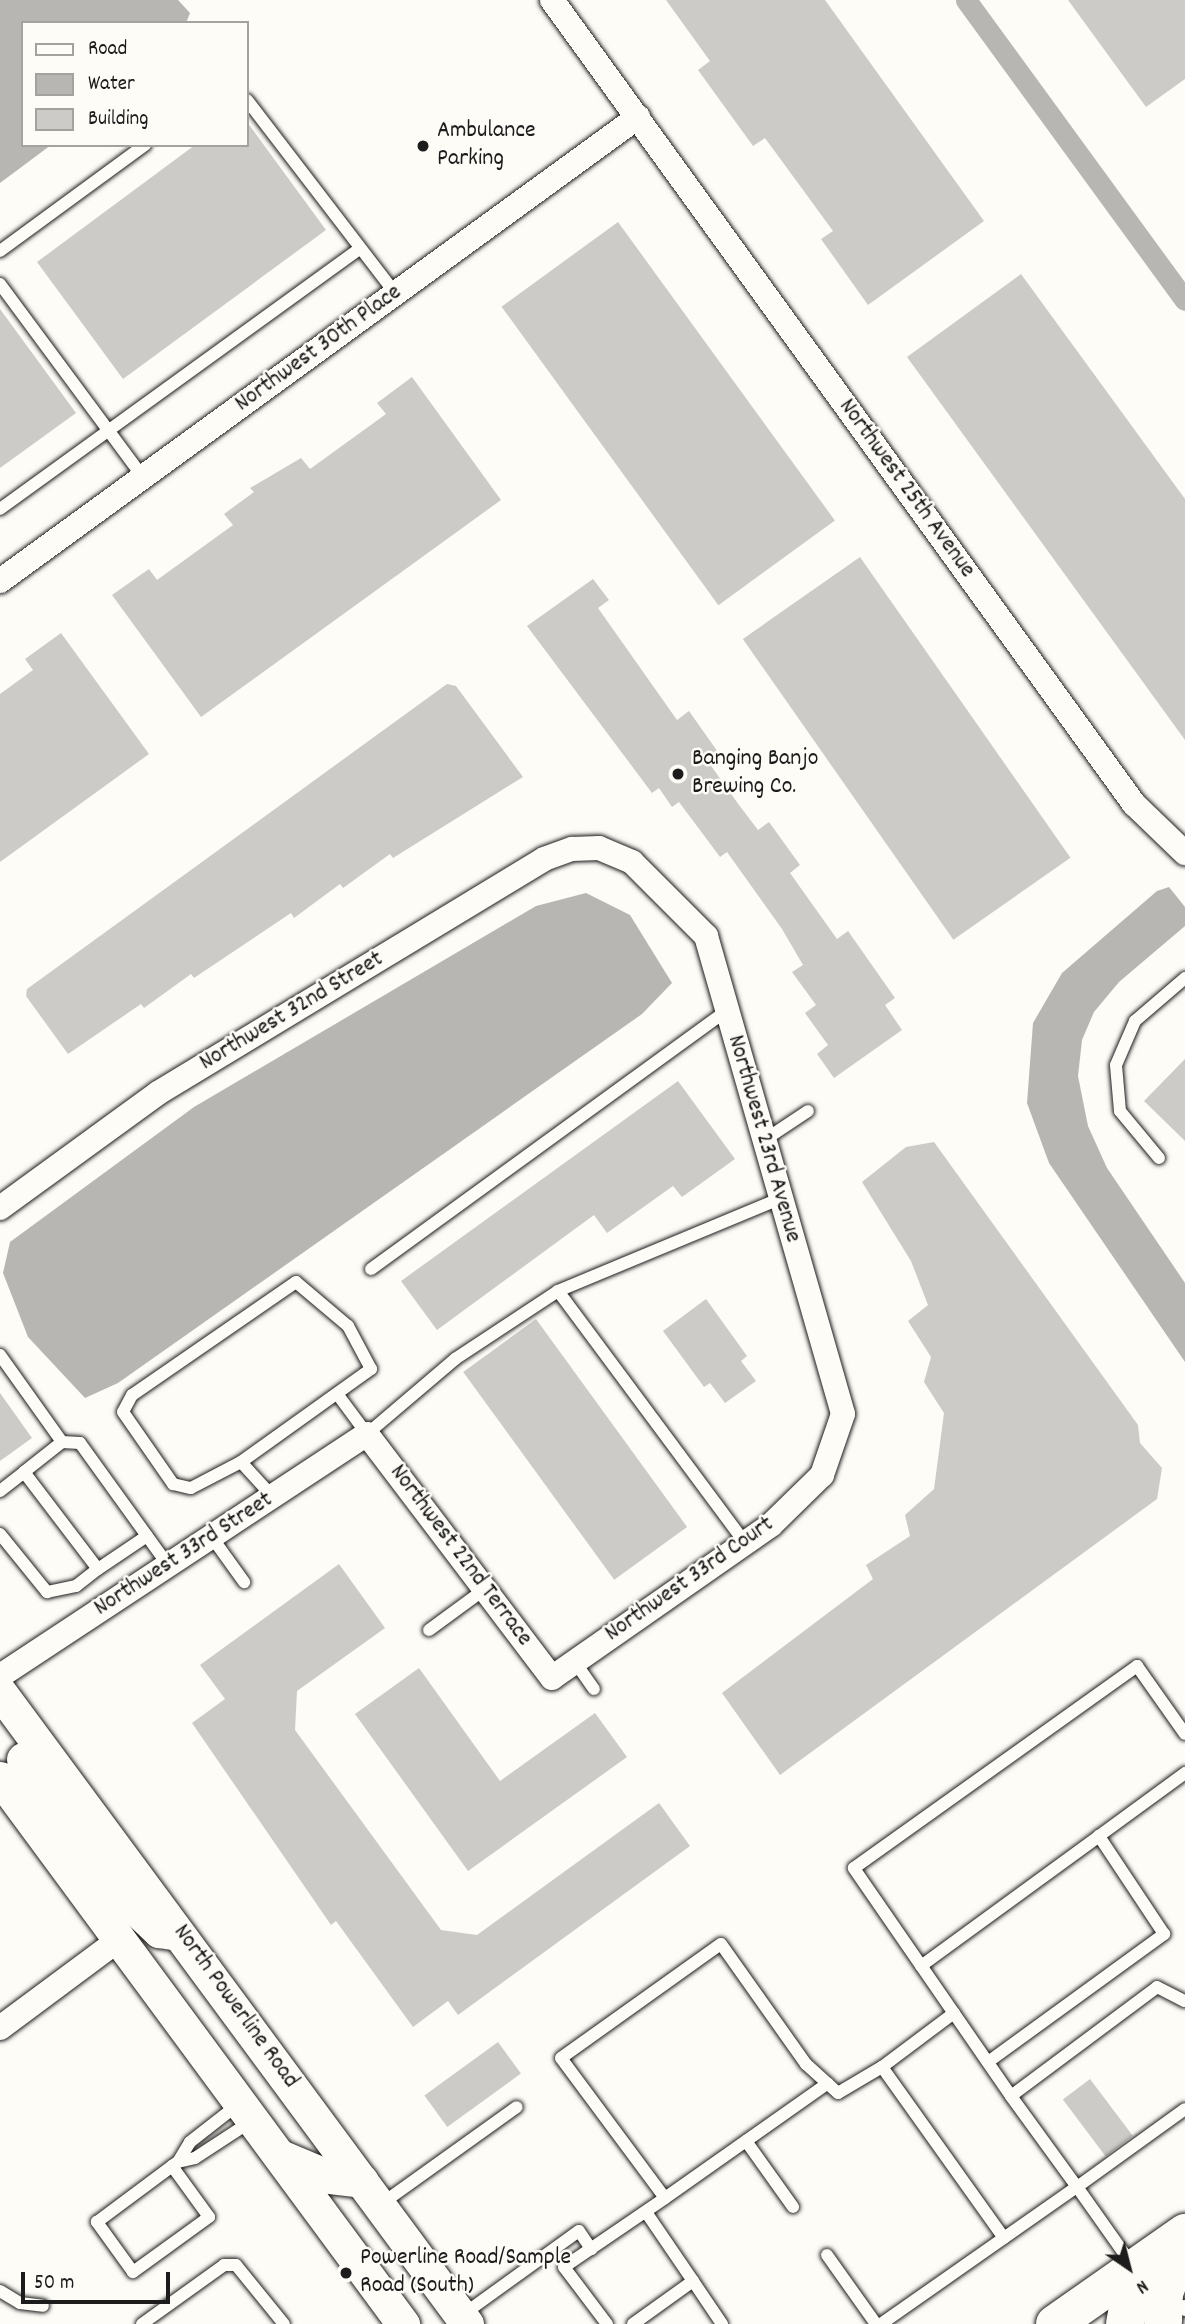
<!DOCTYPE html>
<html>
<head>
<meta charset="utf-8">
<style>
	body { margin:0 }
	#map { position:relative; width:1185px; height:2324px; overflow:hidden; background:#fdfcf7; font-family:Dekko,sans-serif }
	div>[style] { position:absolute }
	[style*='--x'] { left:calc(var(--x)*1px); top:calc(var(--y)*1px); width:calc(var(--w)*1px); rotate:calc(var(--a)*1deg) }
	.water>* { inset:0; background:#b7b6b2 }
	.canal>* { height:21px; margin:-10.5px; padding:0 10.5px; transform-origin:10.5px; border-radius:10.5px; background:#b7b6b2 }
	.building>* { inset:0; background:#cccbc8; transform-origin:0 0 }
	.roads { filter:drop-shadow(0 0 2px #1c1c1c) drop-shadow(0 0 2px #1c1c1c) }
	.service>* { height:12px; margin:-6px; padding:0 6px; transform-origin:6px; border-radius:6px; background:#fdfcf7 }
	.minor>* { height:24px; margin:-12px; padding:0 12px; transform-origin:12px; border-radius:12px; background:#fdfcf7 }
	.secondary>* { height:33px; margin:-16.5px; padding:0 16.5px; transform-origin:16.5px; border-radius:16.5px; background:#fdfcf7 }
	.primary>* { height:38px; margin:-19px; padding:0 19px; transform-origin:19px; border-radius:19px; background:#fdfcf7 }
	.dots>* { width:19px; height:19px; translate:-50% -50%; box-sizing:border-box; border:4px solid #fdfcf7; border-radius:50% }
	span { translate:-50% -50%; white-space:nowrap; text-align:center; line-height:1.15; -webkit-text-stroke:5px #fdfcf7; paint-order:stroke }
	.poi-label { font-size:24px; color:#1c1c1c }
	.left { translate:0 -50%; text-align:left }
	.street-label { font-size:24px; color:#1c1c1c }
	.legend { position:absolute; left:21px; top:21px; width:228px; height:126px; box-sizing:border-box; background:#fdfcf7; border:2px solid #a3a29f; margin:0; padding:9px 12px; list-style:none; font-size:21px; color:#1c1c1c }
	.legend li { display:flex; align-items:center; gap:14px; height:35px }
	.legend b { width:35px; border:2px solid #a3a29f }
	.north { position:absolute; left:1094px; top:2233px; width:70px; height:70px; -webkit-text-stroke:5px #fdfcf7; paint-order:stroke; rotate:145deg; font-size:19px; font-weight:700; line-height:28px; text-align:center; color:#1c1c1c }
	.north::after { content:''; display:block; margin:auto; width:24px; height:32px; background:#1c1c1c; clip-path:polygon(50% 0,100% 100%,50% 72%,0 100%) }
	.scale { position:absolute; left:21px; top:2272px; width:149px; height:32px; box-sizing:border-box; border:4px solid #1c1c1c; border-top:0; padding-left:9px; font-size:21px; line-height:24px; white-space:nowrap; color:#1c1c1c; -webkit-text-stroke:5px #fdfcf7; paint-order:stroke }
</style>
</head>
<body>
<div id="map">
	<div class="water">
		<i style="clip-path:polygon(0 0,178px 0,190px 13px,186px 23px,23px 23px,23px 145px,51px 145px,0 183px)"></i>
		<i style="clip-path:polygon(1169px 887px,1185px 907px,1185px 926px,1119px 982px,1094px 1012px,1082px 1040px,1078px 1076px,1088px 1126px,1107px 1168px,1185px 1283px,1185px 1362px,1049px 1163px,1027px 1103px,1033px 1023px,1062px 973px,1157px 891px)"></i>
		<i style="clip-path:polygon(586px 893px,630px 915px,672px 983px,642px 1014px,118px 1383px,85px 1398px,28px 1337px,3px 1273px,10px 1242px,194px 1107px,536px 906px)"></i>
	</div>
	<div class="canal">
		<i style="--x:966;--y:0;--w:371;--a:53.9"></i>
	</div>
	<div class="building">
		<i style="clip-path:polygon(666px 0,825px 0,984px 221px,868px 305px,821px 239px,833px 231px,765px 138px,753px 146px,698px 70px,710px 61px)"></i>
		<i style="clip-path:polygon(1068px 0,1185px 0,1185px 79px,1146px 107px)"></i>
		<i style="clip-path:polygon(247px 122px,326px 230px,123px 379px,37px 262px,195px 145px,247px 145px)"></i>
		<i style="left:618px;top:222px;width:369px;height:144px;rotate:54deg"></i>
		<i style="clip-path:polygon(1021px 274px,1185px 499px,1185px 740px,907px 357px)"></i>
		<i style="clip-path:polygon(0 309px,76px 413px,0 468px)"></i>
		<i style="clip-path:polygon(412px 377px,501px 500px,201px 717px,112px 595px,149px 569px,157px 580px,233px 525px,224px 514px,254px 492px,250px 488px,301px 458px,310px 469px,386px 414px,377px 403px)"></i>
		<i style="left:860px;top:557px;width:367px;height:143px;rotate:55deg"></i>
		<i style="clip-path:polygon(593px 579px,609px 600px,598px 608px,677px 720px,689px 711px,720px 755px,709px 763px,739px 805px,758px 830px,769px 822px,800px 865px,790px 873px,837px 939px,848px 931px,895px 998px,885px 1005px,902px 1030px,834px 1078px,817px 1054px,828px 1045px,805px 1013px,816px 1005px,792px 972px,803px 965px,782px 929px,727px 852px,720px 857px,679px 802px,672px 807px,659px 788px,652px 793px,527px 626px)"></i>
		<i style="clip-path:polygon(61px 633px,149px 754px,0 862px,0 694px,33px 670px,25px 659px)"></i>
		<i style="clip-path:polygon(447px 684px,456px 686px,523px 777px,393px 858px,390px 854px,343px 888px,340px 884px,294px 918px,291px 913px,194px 978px,191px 974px,144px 1008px,141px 1004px,68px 1054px,26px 996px,27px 989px)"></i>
		<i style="clip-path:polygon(1185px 1059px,1185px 1141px,1144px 1101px)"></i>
		<i style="clip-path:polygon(678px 1081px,735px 1159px,682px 1197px,673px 1186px,607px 1233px,594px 1215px,437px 1330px,401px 1281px)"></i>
		<i style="clip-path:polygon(934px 1142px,1138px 1425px,1140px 1443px,1162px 1468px,1157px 1499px,780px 1775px,722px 1693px,873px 1579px,866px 1565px,910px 1536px,905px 1515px,934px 1489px,944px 1413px,924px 1382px,931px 1357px,908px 1321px,928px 1305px,911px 1261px,862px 1182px,906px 1147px)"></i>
		<i style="clip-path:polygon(706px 1299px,747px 1356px,741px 1361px,756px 1381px,725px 1403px,710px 1383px,704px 1387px,663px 1331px)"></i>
		<i style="left:536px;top:1319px;width:257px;height:90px;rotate:54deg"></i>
		<i style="clip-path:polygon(0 1393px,32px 1438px,0 1461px)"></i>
		<i style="clip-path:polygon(339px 1564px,385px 1628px,297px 1691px,295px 1730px,441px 1930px,477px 1935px,659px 1803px,690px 1846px,458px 2015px,448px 2001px,413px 2027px,336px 1921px,331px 1925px,192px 1723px,225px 1699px,200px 1665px)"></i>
		<i style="clip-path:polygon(419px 1668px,500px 1781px,595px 1713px,627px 1757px,468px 1871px,355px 1714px)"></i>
		<i style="left:498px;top:2042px;width:39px;height:91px;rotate:54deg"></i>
		<i style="left:1090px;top:2079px;width:71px;height:34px;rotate:53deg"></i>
	</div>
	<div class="roads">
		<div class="service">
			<i style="--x:247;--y:100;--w:243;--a:52.5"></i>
			<i style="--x:0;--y:251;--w:180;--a:-36.2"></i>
			<i style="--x:0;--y:284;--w:240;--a:53.5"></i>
			<i style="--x:0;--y:509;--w:442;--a:-35.9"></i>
			<i style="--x:763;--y:1141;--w:54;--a:-33.7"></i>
			<i style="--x:1159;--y:1158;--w:61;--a:-129.7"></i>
			<i style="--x:1120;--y:1111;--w:46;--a:-95"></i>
			<i style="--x:1116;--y:1065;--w:48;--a:-66.6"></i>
			<i style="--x:1135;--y:1021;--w:66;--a:-40.7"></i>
			<i style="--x:371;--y:1269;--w:440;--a:-36"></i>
			<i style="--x:558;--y:1291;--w:314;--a:53.4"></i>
			<i style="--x:0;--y:1355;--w:107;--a:54.5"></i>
			<i style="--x:62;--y:1442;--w:18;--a:3"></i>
			<i style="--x:80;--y:1443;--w:150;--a:54.2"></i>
			<i style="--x:338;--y:1395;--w:49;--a:53.4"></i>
			<i style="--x:367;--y:1434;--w:116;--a:-40.4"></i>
			<i style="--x:455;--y:1359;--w:123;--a:-33.4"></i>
			<i style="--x:558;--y:1291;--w:239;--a:-22.6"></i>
			<i style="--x:62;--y:1442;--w:48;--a:141.7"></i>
			<i style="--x:24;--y:1472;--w:122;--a:52.7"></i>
			<i style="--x:98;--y:1569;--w:59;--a:-34"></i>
			<i style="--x:241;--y:1462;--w:160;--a:-35.6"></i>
			<i style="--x:371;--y:1369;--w:49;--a:-118.1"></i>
			<i style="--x:348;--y:1326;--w:68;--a:-139.8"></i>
			<i style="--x:296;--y:1282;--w:199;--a:145.4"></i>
			<i style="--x:132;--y:1395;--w:19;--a:118"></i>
			<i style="--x:123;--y:1412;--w:88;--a:55.2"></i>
			<i style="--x:173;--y:1484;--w:18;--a:13"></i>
			<i style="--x:191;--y:1488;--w:56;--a:-27.5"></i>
			<i style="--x:241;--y:1462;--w:46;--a:47.6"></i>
			<i style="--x:0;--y:1491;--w:31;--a:-38"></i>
			<i style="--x:0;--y:1534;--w:75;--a:51"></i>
			<i style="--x:47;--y:1592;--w:30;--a:-12"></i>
			<i style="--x:76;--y:1586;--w:28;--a:-38"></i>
			<i style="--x:211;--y:1536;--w:57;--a:54.3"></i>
			<i style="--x:429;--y:1630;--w:69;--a:-36.2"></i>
			<i style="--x:575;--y:1662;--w:33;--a:55"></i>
			<i style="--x:921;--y:1966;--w:220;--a:-36.1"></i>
			<i style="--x:988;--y:2062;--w:218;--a:-36"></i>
			<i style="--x:1164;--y:1934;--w:118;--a:-123.6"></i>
			<i style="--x:1099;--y:1836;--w:107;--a:-36.2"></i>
			<i style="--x:882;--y:2067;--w:90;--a:-36.9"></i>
			<i style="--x:1011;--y:2096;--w:277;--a:-124.6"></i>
			<i style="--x:854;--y:1868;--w:348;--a:-35.5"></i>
			<i style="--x:1137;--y:1666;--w:83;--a:54.8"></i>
			<i style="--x:746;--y:2141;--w:81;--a:54.5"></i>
			<i style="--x:178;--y:2162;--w:23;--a:-59"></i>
			<i style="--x:190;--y:2142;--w:63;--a:-38"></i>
			<i style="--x:172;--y:2166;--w:63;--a:54"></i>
			<i style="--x:209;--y:2217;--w:94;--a:144.1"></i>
			<i style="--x:133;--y:2272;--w:62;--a:-125.8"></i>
			<i style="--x:97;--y:2222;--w:94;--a:-36.7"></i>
			<i style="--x:172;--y:2166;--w:7;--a:-34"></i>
			<i style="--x:178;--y:2162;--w:17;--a:-13"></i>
			<i style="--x:195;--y:2158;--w:69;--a:-33.2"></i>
			<i style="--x:665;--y:2198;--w:199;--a:-35.2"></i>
			<i style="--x:380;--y:2205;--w:168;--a:-35.6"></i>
			<i style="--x:646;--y:2212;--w:83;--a:55.7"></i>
			<i style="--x:827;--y:2255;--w:85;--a:54.6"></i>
			<i style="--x:1133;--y:2266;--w:97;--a:-125.3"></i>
			<i style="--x:1077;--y:2187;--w:133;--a:-35.8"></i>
			<i style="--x:0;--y:2291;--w:23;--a:31"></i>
			<i style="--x:20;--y:2303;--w:23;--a:7"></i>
			<i style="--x:1184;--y:2306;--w:4;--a:76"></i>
			<i style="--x:461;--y:2316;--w:145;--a:-35.8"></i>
			<i style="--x:579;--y:2231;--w:22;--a:56"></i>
			<i style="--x:142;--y:2324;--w:101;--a:-35.7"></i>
			<i style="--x:224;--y:2265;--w:12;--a:0"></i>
			<i style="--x:236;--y:2265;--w:76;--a:50.9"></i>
			<i style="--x:607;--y:2324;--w:71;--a:-127"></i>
			<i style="--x:564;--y:2267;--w:122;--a:-34.3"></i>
			<i style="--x:665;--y:2198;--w:174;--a:-126.6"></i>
			<i style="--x:561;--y:2058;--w:196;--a:-35.5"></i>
			<i style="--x:721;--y:1944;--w:147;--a:54.7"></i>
			<i style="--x:806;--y:2064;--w:43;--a:42.2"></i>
			<i style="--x:838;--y:2093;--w:51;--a:-30.6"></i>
			<i style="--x:882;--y:2067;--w:210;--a:54.5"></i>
			<i style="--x:633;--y:2324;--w:74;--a:-35.6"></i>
			<i style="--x:693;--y:2281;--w:52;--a:56"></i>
			<i style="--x:881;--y:2324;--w:239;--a:-35"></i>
			<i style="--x:1077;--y:2187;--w:112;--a:-126"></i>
			<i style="--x:1011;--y:2096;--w:182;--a:-36.7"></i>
			<i style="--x:1157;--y:1987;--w:31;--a:27"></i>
		</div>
		<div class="minor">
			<i style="--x:552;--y:0;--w:993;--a:54.1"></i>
			<i style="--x:1134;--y:804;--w:71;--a:43.9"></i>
			<i style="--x:0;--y:581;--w:789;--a:-36.03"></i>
			<i style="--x:0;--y:1208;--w:195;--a:-36"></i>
			<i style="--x:158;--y:1093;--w:451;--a:-31.2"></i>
			<i style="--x:544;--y:859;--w:30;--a:-20"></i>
			<i style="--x:572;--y:849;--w:27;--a:-2"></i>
			<i style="--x:599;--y:848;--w:36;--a:23"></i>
			<i style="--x:632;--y:862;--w:105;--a:45"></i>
			<i style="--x:706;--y:936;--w:497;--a:74"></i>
			<i style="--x:843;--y:1414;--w:65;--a:109"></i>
			<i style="--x:822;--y:1475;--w:71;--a:135.6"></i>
			<i style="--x:771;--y:1525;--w:267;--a:145.1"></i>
			<i style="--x:552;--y:1678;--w:306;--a:-127.2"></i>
			<i style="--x:367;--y:1434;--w:440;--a:146.6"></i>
			<i style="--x:0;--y:2028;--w:149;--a:-36.6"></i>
		</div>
		<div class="secondary">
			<i style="--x:0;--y:1692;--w:786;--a:53.54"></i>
			<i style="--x:23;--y:1759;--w:173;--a:53.9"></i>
			<i style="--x:125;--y:1899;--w:47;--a:43.3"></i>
			<i style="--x:159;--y:1931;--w:13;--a:9"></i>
			<i style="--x:0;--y:1778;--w:679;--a:53.57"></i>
			<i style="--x:280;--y:2156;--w:54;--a:22.8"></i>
			<i style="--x:330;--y:2177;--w:32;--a:7"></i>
		</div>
		<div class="primary">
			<i style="--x:1163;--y:2321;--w:28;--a:-88"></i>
			<i style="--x:1164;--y:2293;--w:59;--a:-69.1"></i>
			<i style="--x:1055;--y:2324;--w:159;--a:-35"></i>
			<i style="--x:1125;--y:2324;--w:57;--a:-79.9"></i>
		</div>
	</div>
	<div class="dots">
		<i style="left:423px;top:146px;background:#1c1c1c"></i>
		<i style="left:678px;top:774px;background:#1c1c1c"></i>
		<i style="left:346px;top:2273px;background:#1c1c1c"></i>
	</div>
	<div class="poi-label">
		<span class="left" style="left:437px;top:146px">Ambulance<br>Parking</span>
		<span class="left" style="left:692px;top:774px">Banging Banjo<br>Brewing Co.</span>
		<span class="left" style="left:360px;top:2273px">Powerline Road/Sample<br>Road (South)</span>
	</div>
	<div class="street-label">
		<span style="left:319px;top:349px;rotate:-36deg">Northwest 30th Place</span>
		<span style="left:906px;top:489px;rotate:54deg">Northwest 25th Avenue</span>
		<span style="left:292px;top:1012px;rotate:-31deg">Northwest 32nd Street</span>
		<span style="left:763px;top:1139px;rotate:74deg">Northwest 23rd Avenue</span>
		<span style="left:184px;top:1555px;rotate:-33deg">Northwest 33rd Street</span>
		<span style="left:460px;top:1556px;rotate:53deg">Northwest 22nd Terrace</span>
		<span style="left:690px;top:1580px;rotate:-35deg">Northwest 33rd Court</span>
		<span style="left:235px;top:2007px;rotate:54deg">North Powerline Road</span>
	</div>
	<ul class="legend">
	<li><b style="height:9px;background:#fdfcf7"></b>Road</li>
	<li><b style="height:19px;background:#b7b6b2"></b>Water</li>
	<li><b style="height:19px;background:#cccbc8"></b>Building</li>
	</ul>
	<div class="north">N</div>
	<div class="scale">50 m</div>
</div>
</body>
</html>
